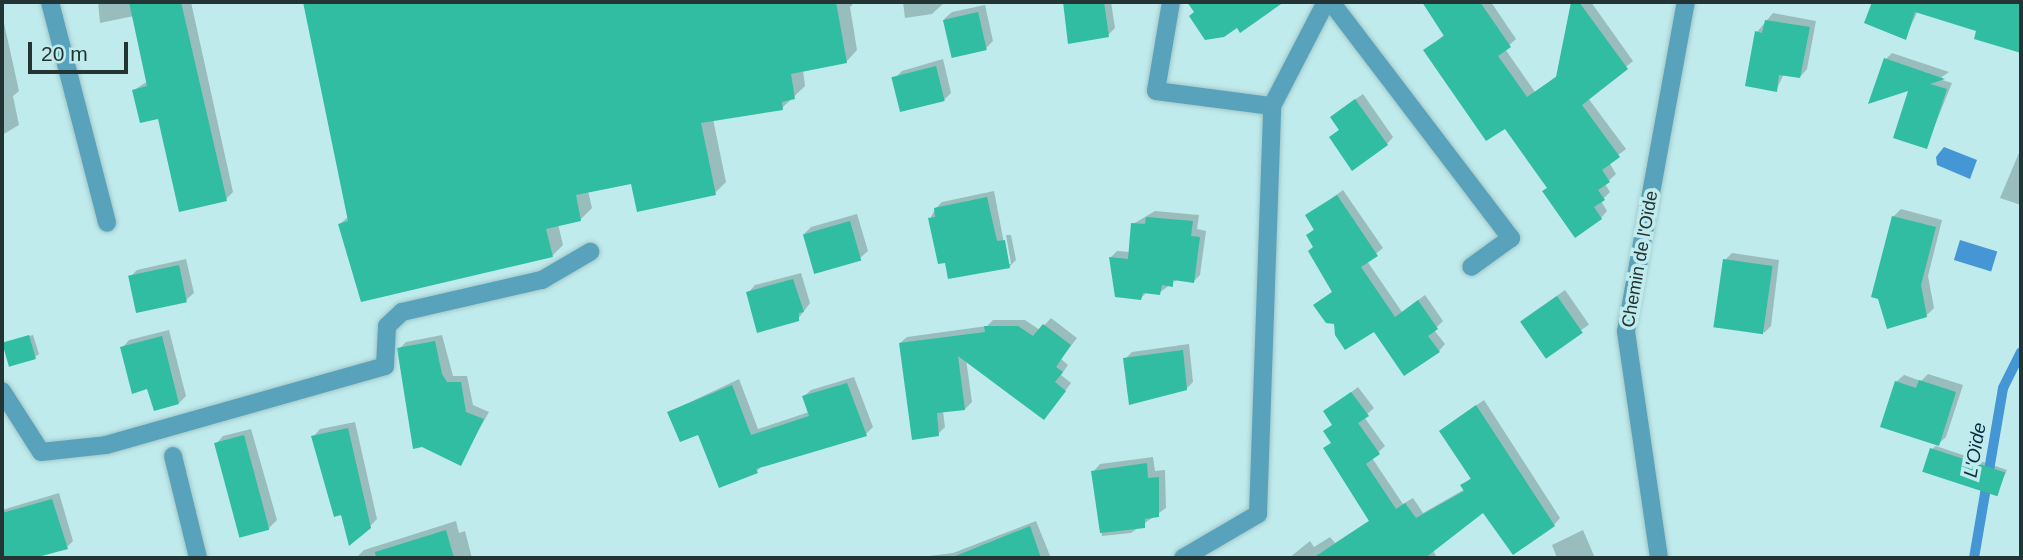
<!DOCTYPE html>
<html>
<head>
<meta charset="utf-8">
<style>
	body { margin:0 }
	#map { position:relative; width:2023px; height:560px; overflow:hidden; background:#c0ebed; font-family:Arial,sans-serif }
	div>[style] { position:absolute }
	[style*='--x'] { left:calc(var(--x)*1px); top:calc(var(--y)*1px); width:calc(var(--w)*1px); rotate:calc(var(--a)*1deg) }
	.water>* { inset:0; background:#4496d4; transform-origin:0 0 }
	.shadow>* { inset:0; background:#0003; transform-origin:0 0 }
	.stream>* { height:10px; margin:-5px; padding:0 5px; transform-origin:5px; border-radius:5px; background:#4496d4 }
	.building>* { inset:0; background:#31bda1; transform-origin:0 0 }
	.roads { filter:drop-shadow(0 0 2px #a1c6c8) drop-shadow(0 0 2px #a1c6c8) }
	.service>* { height:18px; margin:-9px; padding:0 9px; transform-origin:9px; border-radius:9px; background:#58a3bb }
	.minor>* { height:18px; margin:-9px; padding:0 9px; transform-origin:9px; border-radius:9px; background:#58a3bb }
	.tertiary>* { height:18px; margin:-9px; padding:0 9px; transform-origin:9px; border-radius:9px; background:#58a3bb }
	span { translate:-50% -50%; white-space:nowrap; text-align:center; line-height:1.15; -webkit-text-stroke:7px #c0ebed; paint-order:stroke }
	.street-label { font-size:18px; color:#233434 }
	.water-label { font-size:19px; color:#082b45; font-style:italic }
	.frame { position:absolute; inset:0; border:4px solid #233434; pointer-events:none }
	.scale { position:absolute; left:28px; top:42px; width:100px; height:32px; box-sizing:border-box; border:4px solid #233434; border-top:0; padding-left:9px; font-size:21px; line-height:24px; white-space:nowrap; color:#233434; -webkit-text-stroke:5px #c0ebed; paint-order:stroke }
</style>
</head>
<body>
<div id="map">
	<div class="water">
		<i style="clip-path:polygon(1944px 147px,1977px 160px,1970px 179px,1937px 165px,1936px 157px)"></i>
		<i style="left:1960px;top:240px;width:39px;height:21px;rotate:17deg"></i>
	</div>
	<div class="shadow">
		<i style="clip-path:polygon(98px 2px,191px 2px,233px 192px,226px 199px,134px 90px,148px 81px,134px 16px,100px 23px)"></i>
		<i style="clip-path:polygon(304px 2px,855px 2px,850px 7px,857px 50px,846px 62px,803px 70px,805px 86px,782px 108px,713px 119px,726px 182px,715px 193px,632px 182px,588px 191px,592px 208px,581px 219px,558px 224px,563px 245px,552px 256px,340px 224px,349px 216px)"></i>
		<i style="clip-path:polygon(903px 2px,943px 2px,944px 3px,932px 14px,905px 18px)"></i>
		<i style="clip-path:polygon(1064px 2px,1111px 2px,1115px 28px,1108px 35px,1070px 42px)"></i>
		<i style="clip-path:polygon(1424px 2px,1491px 2px,1516px 39px,1505px 49px,1535px 92px,1558px 75px,1573px 2px,1591px 2px,1633px 61px,1588px 98px,1626px 149px,1609px 162px,1616px 174px,1605px 184px,1610px 192px,1601px 201px,1607px 211px,1601px 218px,1549px 187px,1505px 127px,1426px 50px,1445px 34px)"></i>
		<i style="clip-path:polygon(1873px 2px,1922px 2px,1905px 38px,1866px 22px)"></i>
		<i style="clip-path:polygon(1933px 2px,2021px 2px,2021px 43px,2014px 49px,1979px 30px,1929px 15px)"></i>
		<i style="clip-path:polygon(985px 5px,993px 41px,986px 48px,944px 19px,952px 12px)"></i>
		<i style="clip-path:polygon(1773px 13px,1816px 21px,1807px 69px,1800px 77px,1784px 74px,1776px 90px,1757px 32px)"></i>
		<i style="clip-path:polygon(2px 14px,19px 91px,13px 96px,19px 125px,2px 135px)"></i>
		<i style="clip-path:polygon(1892px 53px,1949px 72px,1939px 79px,1952px 83px,1926px 147px,1911px 88px,1886px 59px)"></i>
		<i style="clip-path:polygon(943px 59px,951px 93px,944px 100px,894px 79px,902px 71px)"></i>
		<i style="clip-path:polygon(1363px 94px,1393px 137px,1387px 144px,1331px 137px,1340px 129px,1339px 111px)"></i>
		<i style="clip-path:polygon(2021px 148px,2021px 205px,2000px 198px)"></i>
		<i style="clip-path:polygon(1343px 190px,1383px 248px,1367px 261px,1402px 312px,1425px 295px,1443px 321px,1434px 330px,1445px 344px,1439px 351px,1375px 329px,1336px 323px,1316px 305px,1333px 291px,1308px 235px,1315px 228px,1307px 216px)"></i>
		<i style="clip-path:polygon(994px 191px,1008px 264px,1011px 264px,1006px 235px,1011px 235px,1016px 260px,1009px 267px,946px 261px,930px 219px,935px 209px,942px 202px)"></i>
		<i style="clip-path:polygon(1901px 209px,1942px 220px,1928px 276px,1934px 308px,1926px 316px,1893px 217px)"></i>
		<i style="clip-path:polygon(1155px 211px,1199px 215px,1197px 229px,1206px 231px,1200px 275px,1194px 281px,1178px 279px,1159px 293px,1147px 292px,1140px 299px,1111px 257px,1117px 251px,1130px 252px,1133px 224px)"></i>
		<i style="clip-path:polygon(857px 214px,868px 251px,860px 258px,804px 234px,811px 227px)"></i>
		<i style="clip-path:polygon(1732px 253px,1779px 260px,1771px 326px,1764px 333px,1725px 260px)"></i>
		<i style="clip-path:polygon(186px 259px,194px 293px,186px 300px,130px 277px,137px 270px)"></i>
		<i style="clip-path:polygon(801px 273px,810px 303px,798px 319px,748px 293px,755px 285px)"></i>
		<i style="left:1565px;top:290px;width:42px;height:54px;rotate:55deg"></i>
		<i style="clip-path:polygon(1051px 318px,1077px 338px,1061px 359px,1068px 365px,1061px 375px,1071px 383px,1051px 410px,966px 359px,972px 402px,965px 409px,943px 411px,945px 427px,938px 434px,900px 343px,907px 337px,987px 326px,993px 320px,1025px 320px,1040px 330px)"></i>
		<i style="clip-path:polygon(169px 330px,186px 396px,179px 403px,148px 387px,122px 348px,129px 340px)"></i>
		<i style="clip-path:polygon(33px 335px,39px 354px,35px 357px,3px 343px)"></i>
		<i style="clip-path:polygon(442px 335px,453px 376px,467px 376px,473px 405px,489px 412px,460px 463px,399px 349px,406px 342px)"></i>
		<i style="clip-path:polygon(1189px 344px,1193px 382px,1186px 389px,1125px 359px,1132px 352px)"></i>
		<i style="clip-path:polygon(1928px 374px,1963px 385px,1946px 437px,1936px 446px,2007px 470px,1997px 493px,1932px 449px,1938px 444px,1896px 382px,1904px 375px,1921px 381px)"></i>
		<i style="clip-path:polygon(854px 377px,873px 427px,866px 434px,763px 465px,757px 471px,669px 412px,739px 379px,758px 429px,809px 412px,804px 396px,811px 390px)"></i>
		<i style="clip-path:polygon(1358px 387px,1374px 408px,1364px 417px,1385px 446px,1372px 458px,1403px 504px,1413px 498px,1423px 513px,1465px 489px,1462px 486px,1472px 477px,1448px 425px,1484px 400px,1560px 518px,1554px 525px,1484px 510px,1433px 550px,1437px 558px,1289px 558px,1310px 541px,1314px 547px,1330px 537px,1335px 543px,1370px 520px,1332px 442px,1333px 424px,1325px 412px)"></i>
		<i style="clip-path:polygon(355px 422px,377px 519px,369px 527px,342px 513px,313px 437px,320px 429px)"></i>
		<i style="clip-path:polygon(251px 429px,277px 520px,269px 528px,216px 444px,223px 436px)"></i>
		<i style="clip-path:polygon(1153px 457px,1155px 471px,1165px 470px,1166px 508px,1131px 533px,1102px 536px,1093px 472px,1100px 464px)"></i>
		<i style="clip-path:polygon(59px 493px,73px 541px,67px 547px,28px 558px,5px 558px,2px 510px)"></i>
		<i style="clip-path:polygon(456px 521px,459px 533px,465px 531px,472px 558px,356px 558px,364px 550px)"></i>
		<i style="clip-path:polygon(1036px 521px,1051px 558px,913px 558px,953px 553px)"></i>
		<i style="clip-path:polygon(1583px 530px,1595px 558px,1557px 558px,1552px 545px)"></i>
	</div>
	<div class="stream">
		<i style="--x:1974;--y:558;--w:172;--a:-80.3"></i>
		<i style="--x:2003;--y:388;--w:40;--a:-63.4"></i>
	</div>
	<div class="building">
		<i style="clip-path:polygon(129px 2px,181px 2px,227px 201px,179px 212px,158px 119px,140px 123px,132px 90px,147px 86px)"></i>
		<i style="clip-path:polygon(303px 2px,836px 2px,847px 63px,791px 74px,795px 99px,782px 102px,783px 110px,701px 123px,716px 195px,637px 212px,631px 184px,576px 195px,581px 221px,546px 229px,553px 257px,361px 302px,338px 224px,348px 221px)"></i>
		<i style="clip-path:polygon(1063px 2px,1104px 2px,1109px 37px,1068px 44px)"></i>
		<i style="clip-path:polygon(1187px 2px,1284px 2px,1240px 33px,1237px 28px,1224px 37px,1205px 40px,1189px 16px,1194px 12px)"></i>
		<i style="clip-path:polygon(1422px 2px,1480px 2px,1511px 47px,1498px 56px,1527px 97px,1556px 77px,1571px 2px,1579px 2px,1628px 69px,1582px 105px,1620px 157px,1602px 170px,1610px 182px,1598px 190px,1605px 200px,1594px 207px,1602px 219px,1575px 238px,1542px 191px,1547px 188px,1505px 129px,1486px 141px,1423px 50px,1444px 36px)"></i>
		<i style="clip-path:polygon(1872px 2px,2021px 2px,2021px 53px,1974px 39px,1976px 31px,1915px 12px,1906px 40px,1864px 23px)"></i>
		<i style="left:978px;top:12px;width:39px;height:36px;rotate:77deg"></i>
		<i style="clip-path:polygon(1765px 20px,1810px 27px,1800px 78px,1779px 75px,1777px 92px,1745px 86px,1755px 31px,1762px 33px)"></i>
		<i style="clip-path:polygon(1884px 58px,1945px 79px,1930px 84px,1947px 89px,1927px 149px,1893px 138px,1908px 91px,1868px 104px)"></i>
		<i style="left:936px;top:66px;width:36px;height:46px;rotate:76deg"></i>
		<i style="clip-path:polygon(1355px 99px,1388px 145px,1352px 171px,1329px 137px,1339px 130px,1330px 117px)"></i>
		<i style="clip-path:polygon(1337px 195px,1378px 256px,1361px 267px,1395px 317px,1418px 300px,1438px 329px,1428px 336px,1440px 352px,1404px 376px,1374px 332px,1345px 350px,1335px 335px,1334px 324px,1326px 323px,1313px 305px,1332px 292px,1308px 251px,1313px 247px,1306px 235px,1314px 230px,1305px 215px)"></i>
		<i style="clip-path:polygon(987px 197px,997px 241px,1005px 240px,1010px 268px,948px 279px,945px 263px,938px 264px,928px 218px,935px 217px,934px 208px)"></i>
		<i style="clip-path:polygon(1892px 216px,1936px 227px,1921px 285px,1927px 317px,1887px 329px,1878px 299px,1871px 297px)"></i>
		<i style="clip-path:polygon(1146px 217px,1193px 221px,1191px 236px,1200px 237px,1194px 283px,1173px 280px,1173px 287px,1162px 285px,1160px 295px,1143px 293px,1141px 300px,1115px 297px,1109px 257px,1128px 259px,1131px 223px,1145px 224px)"></i>
		<i style="left:850px;top:221px;width:41px;height:49px;rotate:74deg"></i>
		<i style="left:1723px;top:259px;width:50px;height:69px;rotate:8deg"></i>
		<i style="left:179px;top:265px;width:38px;height:52px;rotate:78deg"></i>
		<i style="clip-path:polygon(793px 279px,804px 312px,799px 313px,799px 321px,757px 333px,746px 292px)"></i>
		<i style="left:1557px;top:296px;width:45px;height:45px;rotate:55deg"></i>
		<i style="clip-path:polygon(1043px 324px,1071px 345px,1056px 367px,1063px 372px,1055px 382px,1066px 391px,1044px 420px,958px 356px,965px 410px,937px 413px,939px 436px,912px 440px,899px 343px,985px 332px,984px 326px,1018px 326px,1033px 336px)"></i>
		<i style="left:29px;top:335px;width:25px;height:28px;rotate:74deg"></i>
		<i style="clip-path:polygon(162px 336px,179px 404px,154px 411px,147px 389px,132px 394px,120px 347px)"></i>
		<i style="clip-path:polygon(435px 341px,442px 374px,447px 382px,461px 382px,466px 412px,484px 419px,461px 466px,422px 447px,413px 449px,397px 348px)"></i>
		<i style="clip-path:polygon(1183px 350px,1187px 390px,1129px 405px,1123px 358px)"></i>
		<i style="clip-path:polygon(1919px 380px,1956px 392px,1939px 446px,1880px 427px,1895px 381px,1916px 388px)"></i>
		<i style="clip-path:polygon(847px 383px,867px 436px,756px 469px,758px 473px,719px 488px,698px 435px,680px 442px,667px 412px,732px 385px,751px 435px,809px 416px,802px 396px)"></i>
		<i style="clip-path:polygon(1351px 392px,1369px 416px,1358px 423px,1380px 454px,1366px 464px,1396px 509px,1405px 503px,1416px 518px,1464px 491px,1460px 485px,1471px 479px,1439px 431px,1476px 405px,1555px 526px,1513px 555px,1483px 513px,1425px 558px,1313px 558px,1369px 521px,1323px 448px,1331px 443px,1323px 431px,1332px 425px,1323px 411px)"></i>
		<i style="clip-path:polygon(348px 428px,371px 528px,349px 546px,341px 515px,334px 517px,311px 436px)"></i>
		<i style="left:244px;top:435px;width:98px;height:31px;rotate:75deg"></i>
		<i style="left:1930px;top:448px;width:79px;height:25px;rotate:18deg"></i>
		<i style="clip-path:polygon(1147px 463px,1148px 478px,1159px 477px,1159px 517px,1145px 519px,1145px 528px,1100px 533px,1091px 471px)"></i>
		<i style="clip-path:polygon(52px 499px,68px 549px,34px 558px,2px 558px,2px 513px)"></i>
		<i style="clip-path:polygon(1030px 526px,1041px 558px,953px 558px,953px 557px)"></i>
		<i style="clip-path:polygon(446px 530px,454px 558px,376px 558px,375px 552px)"></i>
	</div>
	<div class="roads">
		<div class="service">
			<i style="--x:1171;--y:2;--w:90;--a:99.6"></i>
			<i style="--x:1156;--y:91;--w:117;--a:7.4"></i>
			<i style="--x:1331;--y:2;--w:297;--a:52.7"></i>
			<i style="--x:1511;--y:238;--w:49;--a:144.1"></i>
			<i style="--x:2;--y:391;--w:72;--a:57.4"></i>
			<i style="--x:41;--y:452;--w:65;--a:-6.1"></i>
			<i style="--x:106;--y:445;--w:290;--a:-15.8"></i>
			<i style="--x:385;--y:366;--w:40;--a:-87.1"></i>
			<i style="--x:387;--y:326;--w:21;--a:-43"></i>
			<i style="--x:402;--y:312;--w:144;--a:-12.9"></i>
			<i style="--x:542;--y:280;--w:56;--a:-30.3"></i>
			<i style="--x:173;--y:456;--w:105;--a:76.2"></i>
			<i style="--x:1183;--y:558;--w:87;--a:-30.4"></i>
			<i style="--x:1258;--y:514;--w:408;--a:-88"></i>
			<i style="--x:1272;--y:106;--w:117;--a:-62.6"></i>
		</div>
		<div class="minor">
			<i style="--x:50;--y:2;--w:228;--a:75.5"></i>
		</div>
		<div class="tertiary">
			<i style="--x:1659;--y:558;--w:229;--a:-98.3"></i>
			<i style="--x:1626;--y:331;--w:334;--a:-79.7"></i>
		</div>
	</div>
	<div class="street-label">
		<span style="left:1640px;top:259px;rotate:-80deg">Chemin de l'Oïde</span>
	</div>
	<div class="water-label">
		<span style="left:1975px;top:450px;rotate:-80deg">L'Oïde</span>
	</div>
	<div class="frame"></div>
	<div class="scale">20 m</div>
</div>
</body>
</html>
